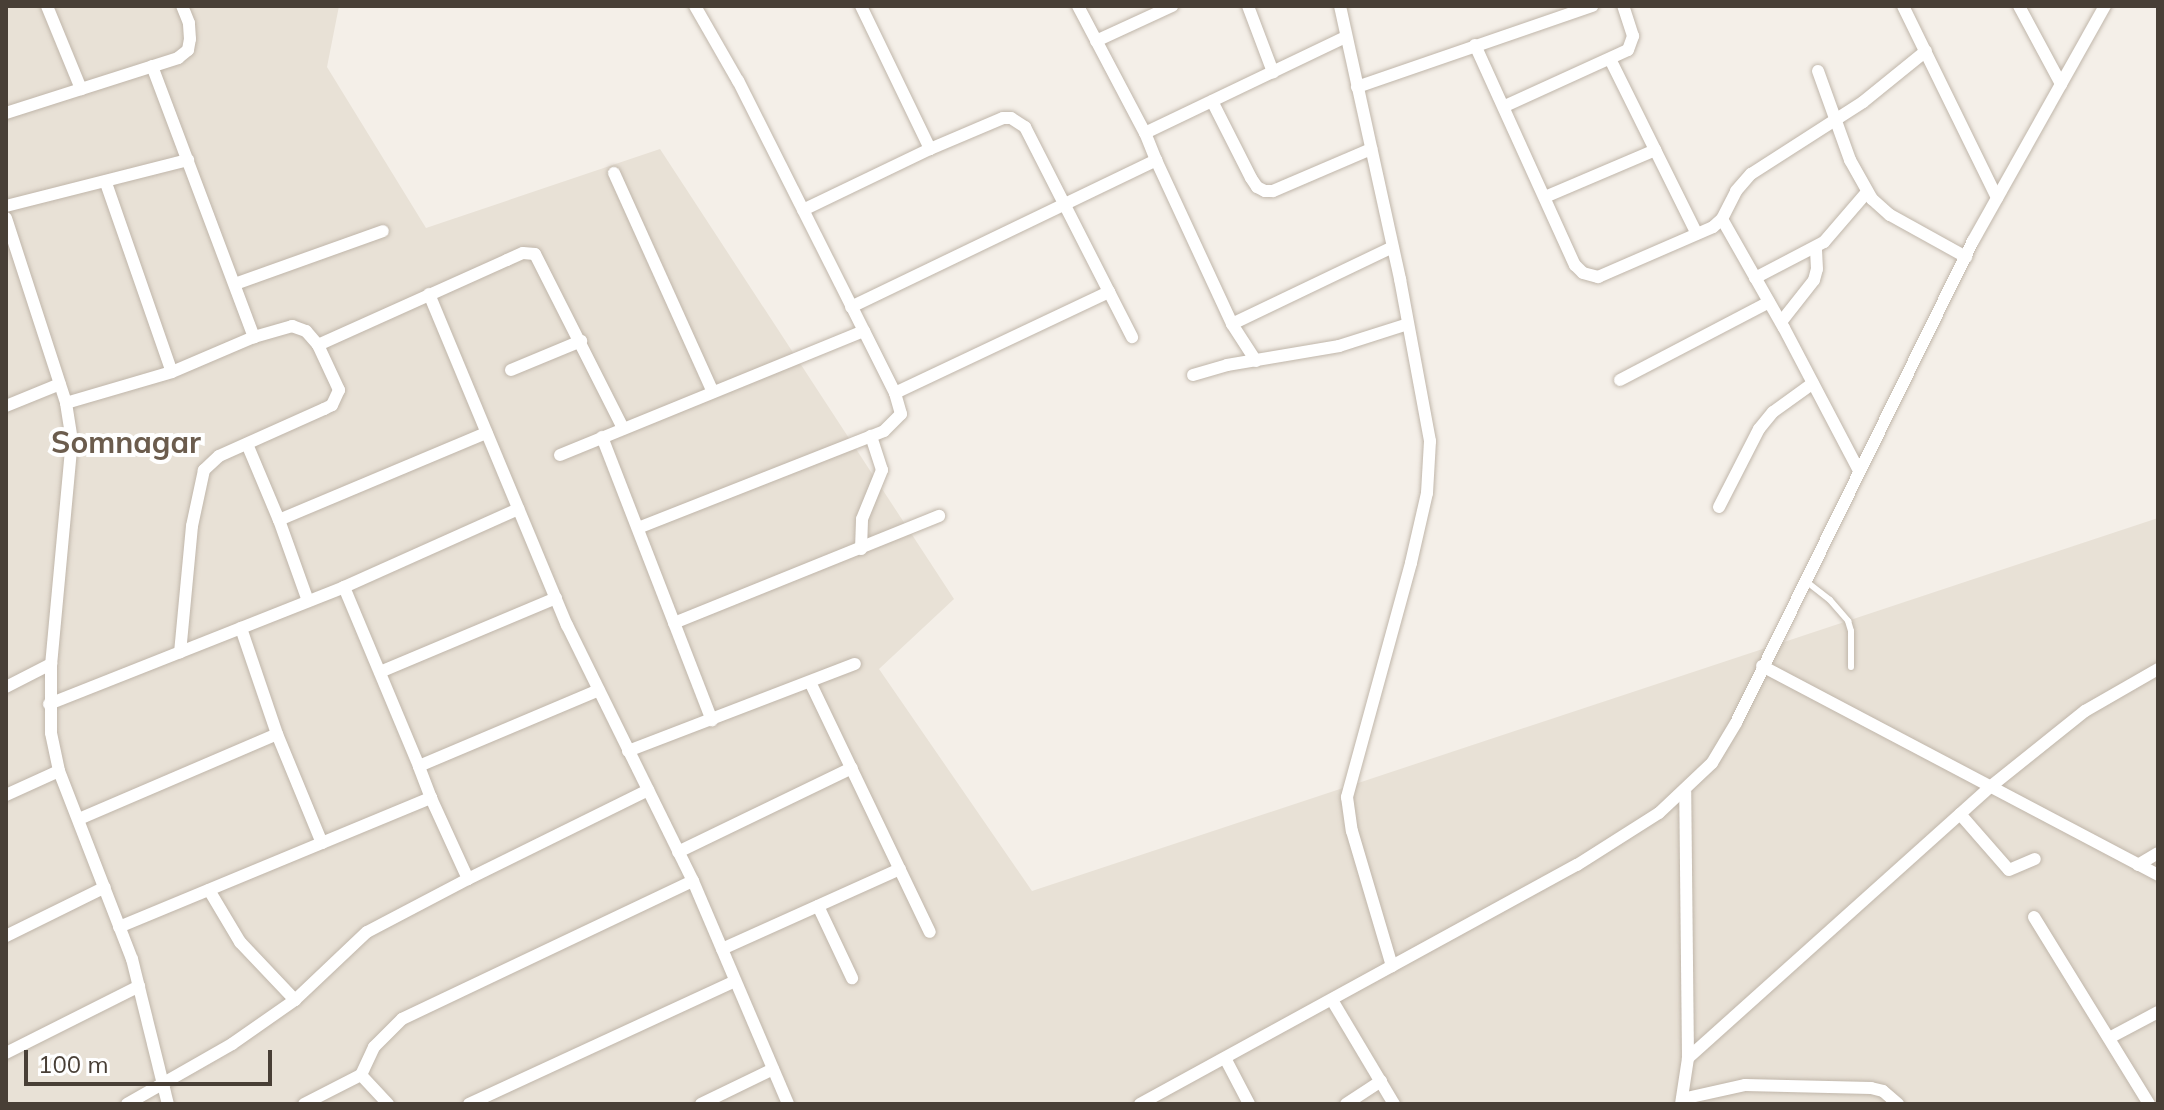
<!DOCTYPE html>
<html>
<head>
<meta charset="utf-8">
<style>
	body { margin:0 }
	#map { position:relative; width:2164px; height:1110px; overflow:hidden; background:#f4efe8; font-family:Mulish,sans-serif }
	div>[style] { position:absolute }
	[style*='--x'] { left:calc(var(--x)*1px); top:calc(var(--y)*1px); width:calc(var(--w)*1px); rotate:calc(var(--a)*1deg) }
	.residential>* { inset:0; background:#e8e1d6 }
	.roads { filter:drop-shadow(0 0 2px #c0b6aa) drop-shadow(0 0 2px #c0b6aa) }
	.lane>* { height:6px; margin:-3px; padding:0 3px; transform-origin:3px; border-radius:3px; background:#fff }
	.street>* { height:12px; margin:-6px; padding:0 6px; transform-origin:6px; border-radius:6px; background:#fff }
	span { translate:-50% -50%; white-space:nowrap; text-align:center; line-height:1.15; -webkit-text-stroke:8px #fff; paint-order:stroke }
	.district-label { font-size:30px; color:#6b5c4d; font-weight:700 }
	.frame { position:absolute; inset:0; border:8px solid #483f36; pointer-events:none }
	.scale { position:absolute; left:24px; top:1050px; width:248px; height:36px; box-sizing:border-box; border:4px solid #483f36; border-top:0; padding-left:10px; font-size:24px; line-height:28px; white-space:nowrap; color:#483f36; -webkit-text-stroke:6px #fff; paint-order:stroke }
</style>
</head>
<body>
<div id="map">
	<div class="residential">
		<i style="clip-path:polygon(6px 6px,339px 6px,327px 67px,426px 228px,660px 149px,954px 599px,879px 669px,1032px 891px,2158px 518px,2158px 1104px,6px 1104px)"></i>
	</div>
	<div class="roads">
		<div class="lane">
			<i style="--x:1807;--y:582;--w:29;--a:38"></i>
			<i style="--x:1830;--y:600;--w:28;--a:49"></i>
			<i style="--x:1848;--y:621;--w:10;--a:73"></i>
			<i style="--x:1851;--y:631;--w:36;--a:90"></i>
		</div>
		<div class="street">
			<i style="--x:47;--y:6;--w:90;--a:67.7"></i>
			<i style="--x:861;--y:6;--w:159;--a:64.2"></i>
			<i style="--x:1078;--y:6;--w:144;--a:62.2"></i>
			<i style="--x:1145;--y:133;--w:222;--a:-25.6"></i>
			<i style="--x:1248;--y:6;--w:71;--a:69.3"></i>
			<i style="--x:1340;--y:6;--w:280;--a:77.6"></i>
			<i style="--x:1400;--y:279;--w:165;--a:79.5"></i>
			<i style="--x:1430;--y:441;--w:52;--a:93.3"></i>
			<i style="--x:1427;--y:493;--w:72;--a:102.9"></i>
			<i style="--x:1411;--y:563;--w:243;--a:105.3"></i>
			<i style="--x:1347;--y:797;--w:34;--a:82"></i>
			<i style="--x:1352;--y:831;--w:141;--a:73.5"></i>
			<i style="--x:1903;--y:6;--w:214;--a:63.9"></i>
			<i style="--x:2019;--y:6;--w:89;--a:61.7"></i>
			<i style="--x:1096;--y:41;--w:84;--a:-24.7"></i>
			<i style="--x:1475;--y:45;--w:242;--a:65.6"></i>
			<i style="--x:1575;--y:265;--w:11;--a:45"></i>
			<i style="--x:1583;--y:273;--w:16;--a:15"></i>
			<i style="--x:1598;--y:277;--w:125;--a:-23.5"></i>
			<i style="--x:1713;--y:227;--w:12;--a:-42"></i>
			<i style="--x:1722;--y:219;--w:31;--a:-63"></i>
			<i style="--x:1736;--y:191;--w:23;--a:-49"></i>
			<i style="--x:1751;--y:174;--w:133;--a:-32.7"></i>
			<i style="--x:1863;--y:102;--w:81;--a:-39"></i>
			<i style="--x:1610;--y:59;--w:195;--a:63.6"></i>
			<i style="--x:152;--y:66;--w:290;--a:69.4"></i>
			<i style="--x:1818;--y:71;--w:95;--a:70.2"></i>
			<i style="--x:1850;--y:160;--w:45;--a:60.6"></i>
			<i style="--x:1872;--y:199;--w:24;--a:42"></i>
			<i style="--x:1890;--y:215;--w:87;--a:28.9"></i>
			<i style="--x:1357;--y:87;--w:249;--a:-19"></i>
			<i style="--x:1212;--y:101;--w:86;--a:63.1"></i>
			<i style="--x:1251;--y:178;--w:11;--a:56"></i>
			<i style="--x:1257;--y:187;--w:9;--a:27"></i>
			<i style="--x:1265;--y:191;--w:8;--a:0"></i>
			<i style="--x:1273;--y:191;--w:107;--a:-23.2"></i>
			<i style="--x:1505;--y:106;--w:135;--a:-24.5"></i>
			<i style="--x:1628;--y:50;--w:15;--a:-70"></i>
			<i style="--x:1633;--y:36;--w:32;--a:-108"></i>
			<i style="--x:6;--y:113;--w:181;--a:-17.7"></i>
			<i style="--x:178;--y:58;--w:13;--a:-39"></i>
			<i style="--x:188;--y:50;--w:11;--a:-80"></i>
			<i style="--x:190;--y:39;--w:16;--a:-94"></i>
			<i style="--x:189;--y:23;--w:18;--a:-112"></i>
			<i style="--x:1156;--y:160;--w:181;--a:65.1"></i>
			<i style="--x:1232;--y:324;--w:44;--a:57"></i>
			<i style="--x:614;--y:173;--w:240;--a:65.7"></i>
			<i style="--x:106;--y:183;--w:200;--a:70.8"></i>
			<i style="--x:1545;--y:197;--w:120;--a:-23.1"></i>
			<i style="--x:6;--y:206;--w:188;--a:-14.2"></i>
			<i style="--x:803;--y:210;--w:141;--a:-25.7"></i>
			<i style="--x:930;--y:149;--w:79;--a:-23"></i>
			<i style="--x:1003;--y:118;--w:8;--a:0"></i>
			<i style="--x:1011;--y:118;--w:17;--a:33"></i>
			<i style="--x:1025;--y:127;--w:236;--a:63"></i>
			<i style="--x:6;--y:218;--w:194;--a:72"></i>
			<i style="--x:66;--y:403;--w:36;--a:81"></i>
			<i style="--x:72;--y:439;--w:226;--a:95.3"></i>
			<i style="--x:51;--y:664;--w:69;--a:90"></i>
			<i style="--x:51;--y:733;--w:39;--a:78"></i>
			<i style="--x:59;--y:771;--w:202;--a:68.8"></i>
			<i style="--x:132;--y:959;--w:149;--a:76.1"></i>
			<i style="--x:1722;--y:219;--w:125;--a:60.4"></i>
			<i style="--x:1784;--y:328;--w:161;--a:62.3"></i>
			<i style="--x:1755;--y:278;--w:78;--a:-27.6"></i>
			<i style="--x:1824;--y:242;--w:66;--a:-49.3"></i>
			<i style="--x:235;--y:284;--w:157;--a:-19.7"></i>
			<i style="--x:429;--y:294;--w:359;--a:67.4"></i>
			<i style="--x:567;--y:625;--w:285;--a:63.8"></i>
			<i style="--x:693;--y:881;--w:242;--a:66.9"></i>
			<i style="--x:851;--y:307;--w:339;--a:-25.7"></i>
			<i style="--x:1156;--y:160;--w:29;--a:-112"></i>
			<i style="--x:1781;--y:322;--w:53;--a:-51.8"></i>
			<i style="--x:1814;--y:280;--w:11;--a:-75"></i>
			<i style="--x:1817;--y:269;--w:21;--a:-93"></i>
			<i style="--x:1232;--y:324;--w:178;--a:-25.6"></i>
			<i style="--x:318;--y:345;--w:207;--a:-24.2"></i>
			<i style="--x:507;--y:260;--w:17;--a:-24"></i>
			<i style="--x:523;--y:253;--w:12;--a:5"></i>
			<i style="--x:535;--y:254;--w:195;--a:63.2"></i>
			<i style="--x:511;--y:370;--w:76;--a:-22.5"></i>
			<i style="--x:1193;--y:375;--w:35;--a:-16"></i>
			<i style="--x:1227;--y:365;--w:114;--a:-9.6"></i>
			<i style="--x:1339;--y:346;--w:72;--a:-17.7"></i>
			<i style="--x:1620;--y:380;--w:168;--a:-27.6"></i>
			<i style="--x:895;--y:393;--w:237;--a:-25.3"></i>
			<i style="--x:66;--y:403;--w:110;--a:-16.3"></i>
			<i style="--x:172;--y:372;--w:89;--a:-23.1"></i>
			<i style="--x:254;--y:337;--w:40;--a:-16"></i>
			<i style="--x:292;--y:326;--w:15;--a:20"></i>
			<i style="--x:306;--y:331;--w:18;--a:49"></i>
			<i style="--x:318;--y:345;--w:50;--a:65"></i>
			<i style="--x:339;--y:390;--w:17;--a:115"></i>
			<i style="--x:332;--y:405;--w:9;--a:153"></i>
			<i style="--x:324;--y:409;--w:115;--a:155.9"></i>
			<i style="--x:219;--y:456;--w:21;--a:137"></i>
			<i style="--x:204;--y:470;--w:57;--a:102.1"></i>
			<i style="--x:192;--y:526;--w:127;--a:95.4"></i>
			<i style="--x:6;--y:406;--w:58;--a:-22.2"></i>
			<i style="--x:602;--y:437;--w:304;--a:68.8"></i>
			<i style="--x:247;--y:444;--w:82;--a:67.2"></i>
			<i style="--x:560;--y:455;--w:328;--a:-22.2"></i>
			<i style="--x:1719;--y:507;--w:88;--a:-62.9"></i>
			<i style="--x:1759;--y:429;--w:22;--a:-51"></i>
			<i style="--x:1773;--y:412;--w:49;--a:-35.9"></i>
			<i style="--x:638;--y:528;--w:264;--a:-21.5"></i>
			<i style="--x:884;--y:431;--w:24;--a:-45"></i>
			<i style="--x:901;--y:414;--w:22;--a:-106"></i>
			<i style="--x:895;--y:393;--w:69;--a:-116.6"></i>
			<i style="--x:864;--y:331;--w:280;--a:-116.7"></i>
			<i style="--x:738;--y:81;--w:86;--a:-119.8"></i>
			<i style="--x:861;--y:549;--w:30;--a:-88"></i>
			<i style="--x:862;--y:519;--w:53;--a:-67.8"></i>
			<i style="--x:882;--y:470;--w:36;--a:-108"></i>
			<i style="--x:344;--y:587;--w:194;--a:67.3"></i>
			<i style="--x:419;--y:766;--w:195;--a:-22.9"></i>
			<i style="--x:308;--y:601;--w:86;--a:-109.7"></i>
			<i style="--x:279;--y:520;--w:225;--a:-22.8"></i>
			<i style="--x:674;--y:623;--w:286;--a:-22"></i>
			<i style="--x:1762;--y:666;--w:448;--a:27.8"></i>
			<i style="--x:380;--y:672;--w:191;--a:-22.8"></i>
			<i style="--x:810;--y:682;--w:277;--a:64.4"></i>
			<i style="--x:6;--y:687;--w:51;--a:-27.1"></i>
			<i style="--x:49;--y:704;--w:317;--a:-21.6"></i>
			<i style="--x:344;--y:587;--w:191;--a:-24.1"></i>
			<i style="--x:277;--y:734;--w:118;--a:67.6"></i>
			<i style="--x:628;--y:751;--w:243;--a:-21"></i>
			<i style="--x:6;--y:795;--w:58;--a:-24.4"></i>
			<i style="--x:1960;--y:814;--w:74;--a:48.8"></i>
			<i style="--x:2009;--y:870;--w:28;--a:-23"></i>
			<i style="--x:79;--y:819;--w:215;--a:-23.2"></i>
			<i style="--x:277;--y:734;--w:112;--a:-108.8"></i>
			<i style="--x:678;--y:852;--w:193;--a:-25.8"></i>
			<i style="--x:2138;--y:865;--w:23;--a:-31"></i>
			<i style="--x:468;--y:879;--w:201;--a:-26.3"></i>
			<i style="--x:209;--y:890;--w:61;--a:59.2"></i>
			<i style="--x:240;--y:942;--w:80;--a:46.5"></i>
			<i style="--x:818;--y:906;--w:80;--a:64.7"></i>
			<i style="--x:2034;--y:917;--w:220;--a:58.4"></i>
			<i style="--x:119;--y:927;--w:338;--a:-22.5"></i>
			<i style="--x:431;--y:798;--w:34;--a:-111"></i>
			<i style="--x:6;--y:936;--w:110;--a:-26.3"></i>
			<i style="--x:722;--y:949;--w:195;--a:-24.2"></i>
			<i style="--x:1332;--y:1000;--w:121;--a:59.2"></i>
			<i style="--x:2111;--y:1037;--w:53;--a:-28"></i>
			<i style="--x:6;--y:1053;--w:149;--a:-26.7"></i>
			<i style="--x:1225;--y:1058;--w:52;--a:62.4"></i>
			<i style="--x:1688;--y:1058;--w:406;--a:-41.9"></i>
			<i style="--x:1990;--y:787;--w:122;--a:-38.7"></i>
			<i style="--x:2085;--y:711;--w:84;--a:-29.9"></i>
			<i style="--x:361;--y:1075;--w:31;--a:-65"></i>
			<i style="--x:374;--y:1047;--w:40;--a:-45"></i>
			<i style="--x:402;--y:1019;--w:322;--a:-25.4"></i>
			<i style="--x:1682;--y:1099;--w:65;--a:-12.5"></i>
			<i style="--x:1745;--y:1085;--w:126;--a:1.4"></i>
			<i style="--x:1871;--y:1088;--w:12;--a:14"></i>
			<i style="--x:1883;--y:1091;--w:20;--a:41"></i>
			<i style="--x:127;--y:1104;--w:121;--a:-29.7"></i>
			<i style="--x:232;--y:1044;--w:77;--a:-34.9"></i>
			<i style="--x:295;--y:1000;--w:99;--a:-43.4"></i>
			<i style="--x:367;--y:932;--w:114;--a:-27.7"></i>
			<i style="--x:468;--y:879;--w:89;--a:-114.6"></i>
			<i style="--x:304;--y:1104;--w:64;--a:-27"></i>
			<i style="--x:361;--y:1075;--w:40;--a:47"></i>
			<i style="--x:469;--y:1104;--w:293;--a:-24.8"></i>
			<i style="--x:701;--y:1104;--w:80;--a:-25.9"></i>
			<i style="--x:1140;--y:1104;--w:498;--a:-28.7"></i>
			<i style="--x:1577;--y:865;--w:97;--a:-32.4"></i>
			<i style="--x:1659;--y:813;--w:73;--a:-43.3"></i>
			<i style="--x:1712;--y:763;--w:47;--a:-59"></i>
			<i style="--x:1736;--y:723;--w:537;--a:-63.82"></i>
			<i style="--x:1973;--y:241;--w:270;--a:-60.7"></i>
			<i style="--x:1346;--y:1104;--w:42;--a:-33.3"></i>
			<i style="--x:1681;--y:1104;--w:47;--a:-81.3"></i>
			<i style="--x:1688;--y:1058;--w:266;--a:-90.6"></i>
		</div>
	</div>
	<div class="district-label">
		<span style="left:126px;top:442px">Somnagar</span>
	</div>
	<div class="frame"></div>
	<div class="scale">100 m</div>
</div>
</body>
</html>
